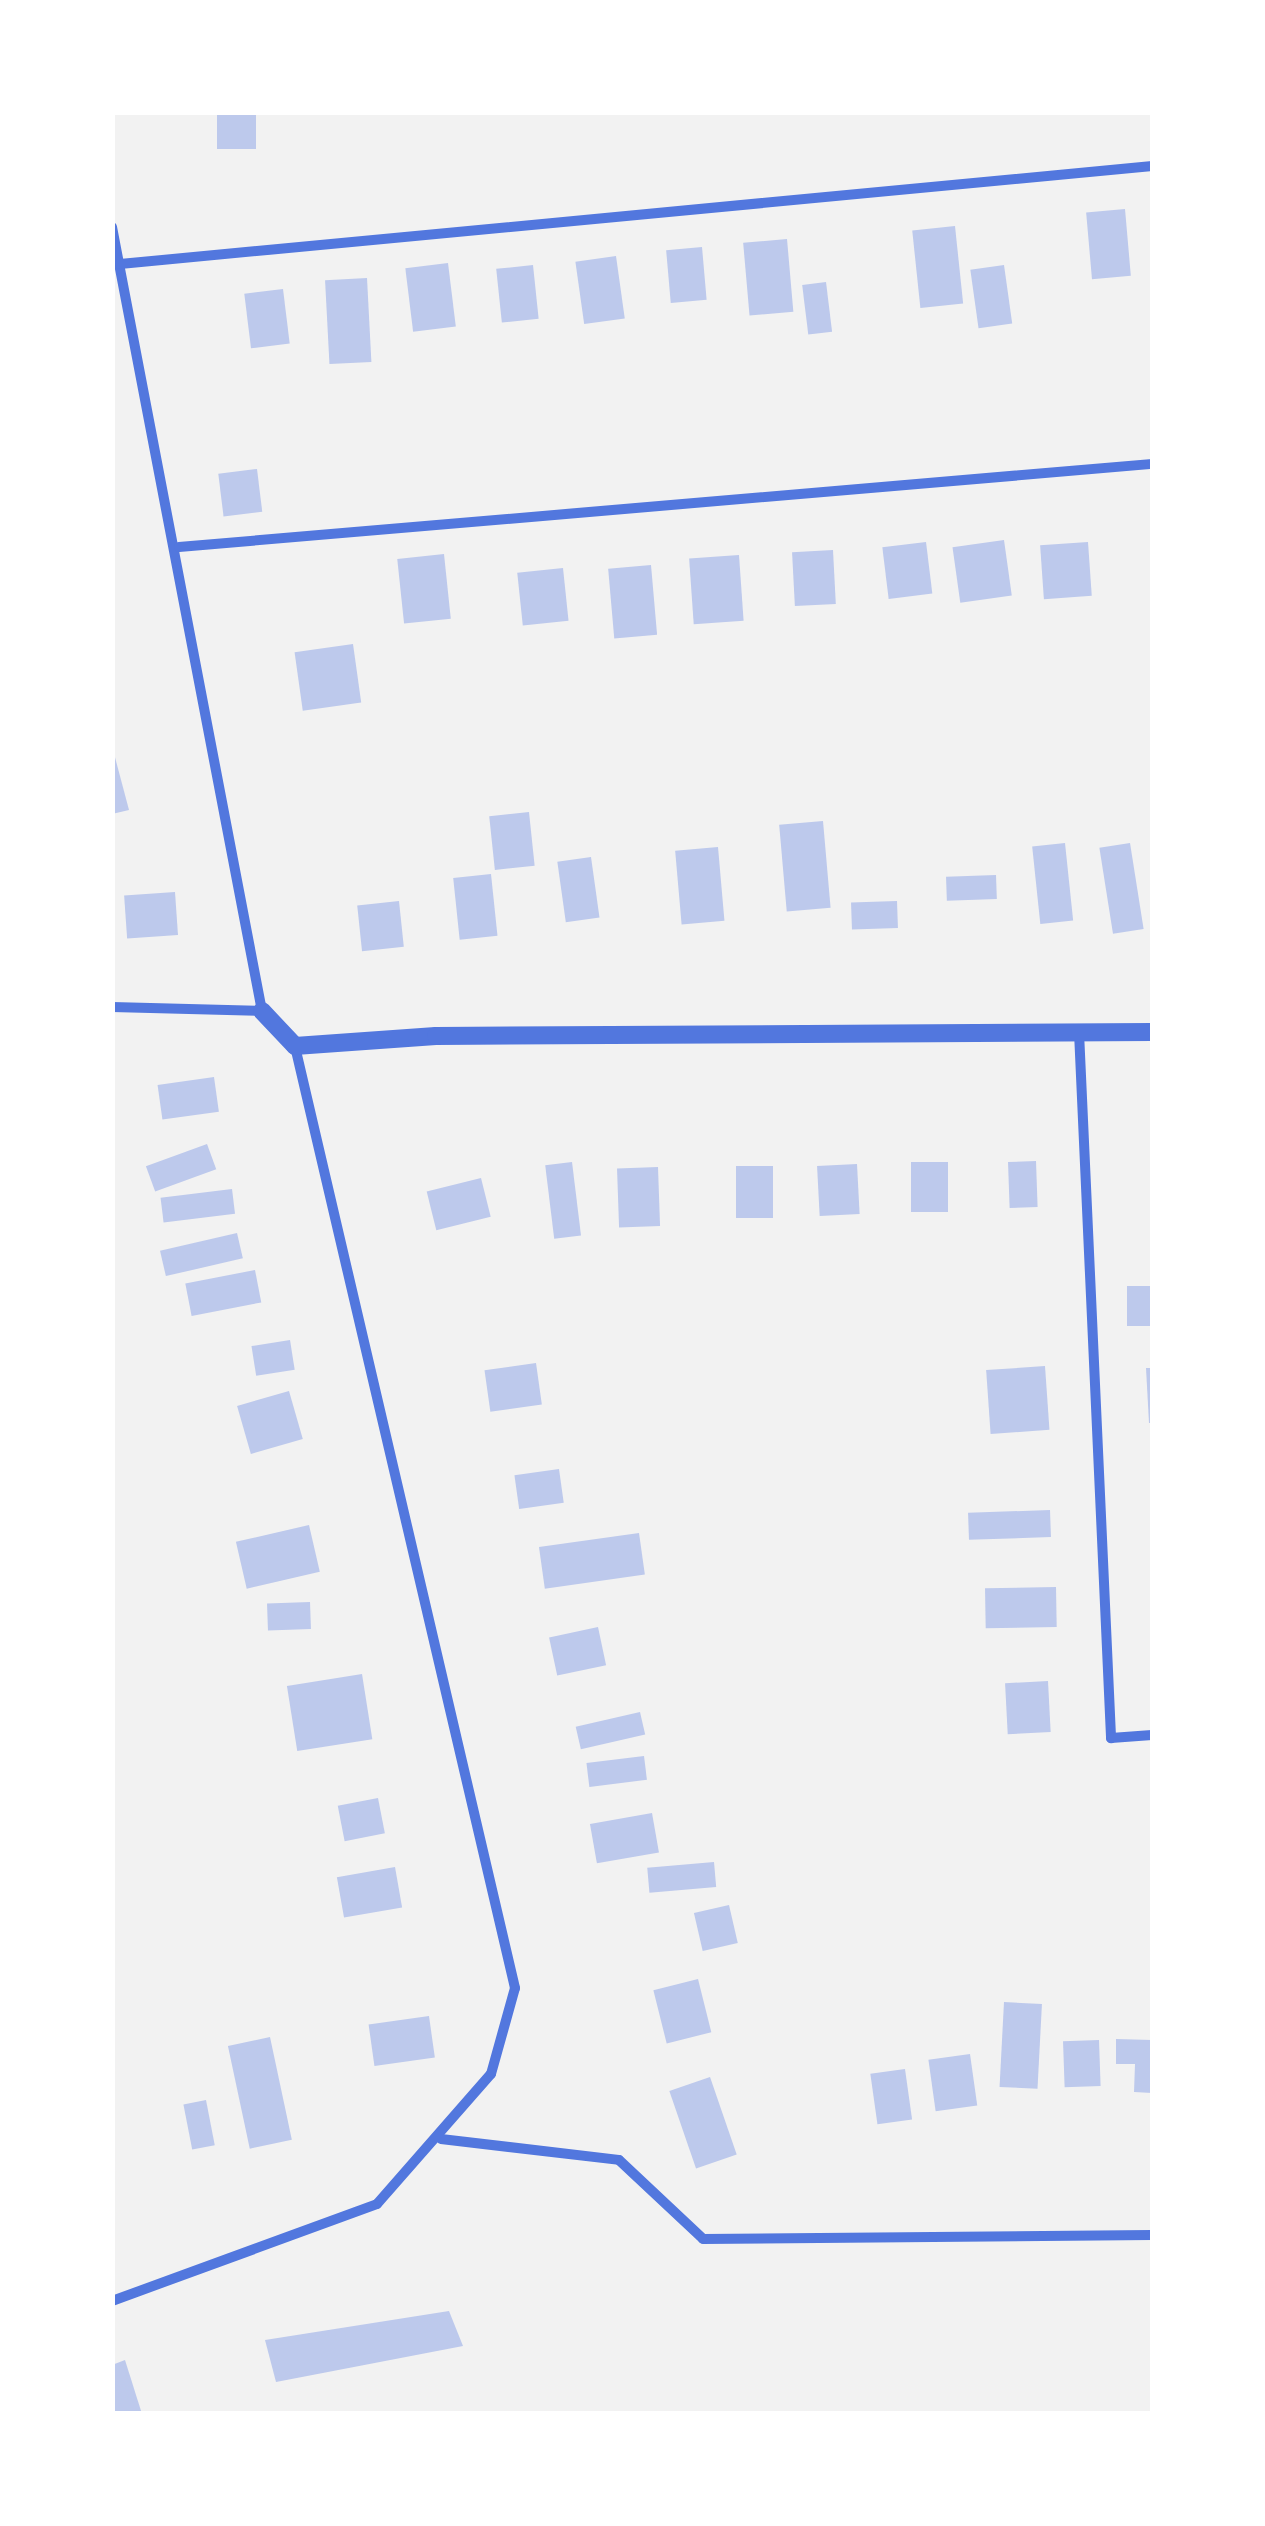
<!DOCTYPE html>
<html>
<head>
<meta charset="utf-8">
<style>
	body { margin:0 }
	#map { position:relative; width:1265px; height:2526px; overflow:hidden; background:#f2f2f2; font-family:"Roboto Condensed",sans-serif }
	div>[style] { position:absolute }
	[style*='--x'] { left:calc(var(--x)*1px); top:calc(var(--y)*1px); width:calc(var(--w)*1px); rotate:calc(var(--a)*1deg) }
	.building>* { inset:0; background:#bdc9ec; transform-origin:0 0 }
	.minor>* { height:10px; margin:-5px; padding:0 5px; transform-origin:5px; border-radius:5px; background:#5277de }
	.tertiary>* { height:18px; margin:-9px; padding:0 9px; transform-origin:9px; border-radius:9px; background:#5277de }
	span { translate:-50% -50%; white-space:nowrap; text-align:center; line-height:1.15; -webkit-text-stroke:8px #fff; paint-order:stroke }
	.frame { position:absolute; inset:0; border:115px solid #fff; pointer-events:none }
</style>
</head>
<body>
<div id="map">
	<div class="building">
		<i style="left:217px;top:112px;width:39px;height:37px"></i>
		<i style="left:1125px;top:209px;width:67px;height:39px;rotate:85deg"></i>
		<i style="left:955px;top:226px;width:78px;height:43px;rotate:84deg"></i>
		<i style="left:787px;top:239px;width:73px;height:44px;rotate:85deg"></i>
		<i style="left:702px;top:247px;width:53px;height:36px;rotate:85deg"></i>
		<i style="left:616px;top:256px;width:63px;height:41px;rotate:82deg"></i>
		<i style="left:448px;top:263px;width:64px;height:43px;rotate:83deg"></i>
		<i style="left:533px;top:265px;width:54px;height:37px;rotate:84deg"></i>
		<i style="left:1004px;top:265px;width:59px;height:34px;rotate:82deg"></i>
		<i style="left:367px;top:278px;width:84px;height:42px;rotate:87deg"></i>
		<i style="left:826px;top:282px;width:50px;height:24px;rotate:83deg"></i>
		<i style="left:283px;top:289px;width:55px;height:39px;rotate:83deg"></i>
		<i style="left:257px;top:469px;width:43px;height:39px;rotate:83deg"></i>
		<i style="left:1004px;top:540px;width:56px;height:52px;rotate:82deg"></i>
		<i style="left:926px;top:542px;width:52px;height:44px;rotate:83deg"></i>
		<i style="left:1088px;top:542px;width:54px;height:48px;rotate:86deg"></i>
		<i style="left:833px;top:550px;width:54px;height:41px;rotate:87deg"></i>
		<i style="left:444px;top:554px;width:65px;height:47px;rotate:84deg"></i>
		<i style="left:739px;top:555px;width:66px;height:50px;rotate:86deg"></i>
		<i style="left:651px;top:565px;width:70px;height:43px;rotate:85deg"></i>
		<i style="left:563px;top:568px;width:53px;height:46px;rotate:84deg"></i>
		<i style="left:353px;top:644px;width:59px;height:59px;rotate:82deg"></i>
		<i style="clip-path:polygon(112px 746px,129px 810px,112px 814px)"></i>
		<i style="left:529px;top:812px;width:54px;height:40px;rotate:84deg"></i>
		<i style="left:823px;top:821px;width:87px;height:44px;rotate:85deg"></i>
		<i style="left:1065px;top:843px;width:78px;height:33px;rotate:84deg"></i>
		<i style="left:1130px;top:843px;width:87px;height:31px;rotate:81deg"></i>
		<i style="left:718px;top:847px;width:74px;height:43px;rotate:85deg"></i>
		<i style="left:591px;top:857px;width:61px;height:34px;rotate:82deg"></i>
		<i style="left:491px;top:874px;width:62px;height:38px;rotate:84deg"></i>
		<i style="left:996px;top:875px;width:24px;height:50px;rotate:88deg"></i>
		<i style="left:175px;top:892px;width:43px;height:51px;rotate:86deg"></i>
		<i style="left:399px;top:901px;width:46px;height:42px;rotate:84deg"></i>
		<i style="left:897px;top:901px;width:27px;height:46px;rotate:88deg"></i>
		<i style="left:214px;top:1077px;width:35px;height:57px;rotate:82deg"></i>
		<i style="left:207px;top:1144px;width:27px;height:65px;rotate:70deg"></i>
		<i style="left:1036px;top:1161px;width:46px;height:28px;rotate:88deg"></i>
		<i style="left:572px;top:1162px;width:74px;height:27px;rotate:83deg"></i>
		<i style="left:911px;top:1162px;width:37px;height:50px"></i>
		<i style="left:857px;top:1164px;width:50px;height:40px;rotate:87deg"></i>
		<i style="left:736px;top:1166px;width:37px;height:52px"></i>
		<i style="left:658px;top:1167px;width:59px;height:41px;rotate:88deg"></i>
		<i style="left:481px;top:1178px;width:40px;height:56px;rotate:76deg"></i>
		<i style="left:232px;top:1189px;width:25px;height:72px;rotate:83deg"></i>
		<i style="left:237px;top:1233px;width:26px;height:79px;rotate:77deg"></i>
		<i style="left:255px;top:1270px;width:33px;height:71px;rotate:79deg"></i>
		<i style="left:1152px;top:1286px;width:40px;height:25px;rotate:90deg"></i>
		<i style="left:290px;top:1340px;width:30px;height:39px;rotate:81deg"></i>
		<i style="left:536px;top:1363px;width:42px;height:52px;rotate:82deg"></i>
		<i style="left:1045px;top:1366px;width:64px;height:59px;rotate:86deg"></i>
		<i style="clip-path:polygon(1146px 1368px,1152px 1368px,1152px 1423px,1149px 1423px)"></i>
		<i style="left:289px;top:1391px;width:50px;height:54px;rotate:74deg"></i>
		<i style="left:559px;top:1469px;width:34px;height:45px;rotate:82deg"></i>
		<i style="left:1050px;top:1510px;width:27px;height:82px;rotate:88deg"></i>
		<i style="left:309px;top:1525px;width:48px;height:75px;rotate:77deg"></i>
		<i style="left:639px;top:1533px;width:42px;height:101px;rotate:82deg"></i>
		<i style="left:1056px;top:1587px;width:40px;height:71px;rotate:89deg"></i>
		<i style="left:310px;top:1602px;width:27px;height:43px;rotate:88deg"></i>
		<i style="left:598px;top:1627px;width:39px;height:50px;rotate:78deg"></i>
		<i style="left:362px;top:1674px;width:66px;height:76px;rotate:81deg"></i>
		<i style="left:1048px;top:1681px;width:51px;height:43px;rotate:87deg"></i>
		<i style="left:640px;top:1712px;width:23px;height:66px;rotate:77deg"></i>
		<i style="left:644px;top:1756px;width:24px;height:58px;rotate:83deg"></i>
		<i style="left:378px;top:1798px;width:36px;height:41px;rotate:79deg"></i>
		<i style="left:652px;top:1813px;width:40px;height:63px;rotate:80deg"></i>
		<i style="left:714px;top:1862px;width:25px;height:67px;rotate:85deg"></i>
		<i style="left:395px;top:1867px;width:41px;height:59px;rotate:80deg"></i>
		<i style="left:729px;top:1905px;width:39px;height:36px;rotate:77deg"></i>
		<i style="left:698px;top:1979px;width:55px;height:46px;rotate:76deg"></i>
		<i style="left:1004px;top:2002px;width:38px;height:85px;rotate:3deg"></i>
		<i style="left:429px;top:2016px;width:42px;height:61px;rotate:82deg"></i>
		<i style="left:270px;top:2037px;width:105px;height:43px;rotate:78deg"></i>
		<i style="clip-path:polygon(1116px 2039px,1152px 2040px,1152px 2093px,1134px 2092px,1135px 2064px,1116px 2064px)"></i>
		<i style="left:1099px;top:2040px;width:46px;height:36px;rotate:88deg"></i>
		<i style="left:970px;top:2054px;width:52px;height:42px;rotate:82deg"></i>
		<i style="left:905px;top:2069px;width:51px;height:35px;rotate:82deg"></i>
		<i style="left:710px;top:2077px;width:82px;height:43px;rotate:71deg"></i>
		<i style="left:206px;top:2100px;width:46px;height:23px;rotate:79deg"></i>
		<i style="clip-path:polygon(449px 2311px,463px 2346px,276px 2382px,265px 2340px)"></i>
		<i style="clip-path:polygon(125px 2360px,142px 2414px,112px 2414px,112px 2365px)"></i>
	</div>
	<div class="minor">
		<i style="--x:112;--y:227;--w:798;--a:79.17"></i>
		<i style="--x:262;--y:1011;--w:150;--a:-178.5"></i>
		<i style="--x:120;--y:264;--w:1037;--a:-5.42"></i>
		<i style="--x:179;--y:547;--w:977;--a:-4.88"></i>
		<i style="--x:1079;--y:1032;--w:707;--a:87.4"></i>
		<i style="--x:1111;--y:1738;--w:41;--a:-4.2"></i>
		<i style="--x:441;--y:2139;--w:179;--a:6.7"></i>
		<i style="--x:619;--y:2160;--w:115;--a:43.2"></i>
		<i style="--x:703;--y:2239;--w:449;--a:-0.5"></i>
		<i style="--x:112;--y:2301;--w:282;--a:-20.1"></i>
		<i style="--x:377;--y:2204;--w:173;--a:-48.8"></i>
		<i style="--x:491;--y:2074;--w:89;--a:-74.4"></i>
		<i style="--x:515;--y:1988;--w:967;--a:-103.15"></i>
	</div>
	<div class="tertiary">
		<i style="--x:262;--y:1011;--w:48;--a:46.7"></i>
		<i style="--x:295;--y:1046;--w:141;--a:-4.1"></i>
		<i style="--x:436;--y:1036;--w:716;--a:-0.32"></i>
	</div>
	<div class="frame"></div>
</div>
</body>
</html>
